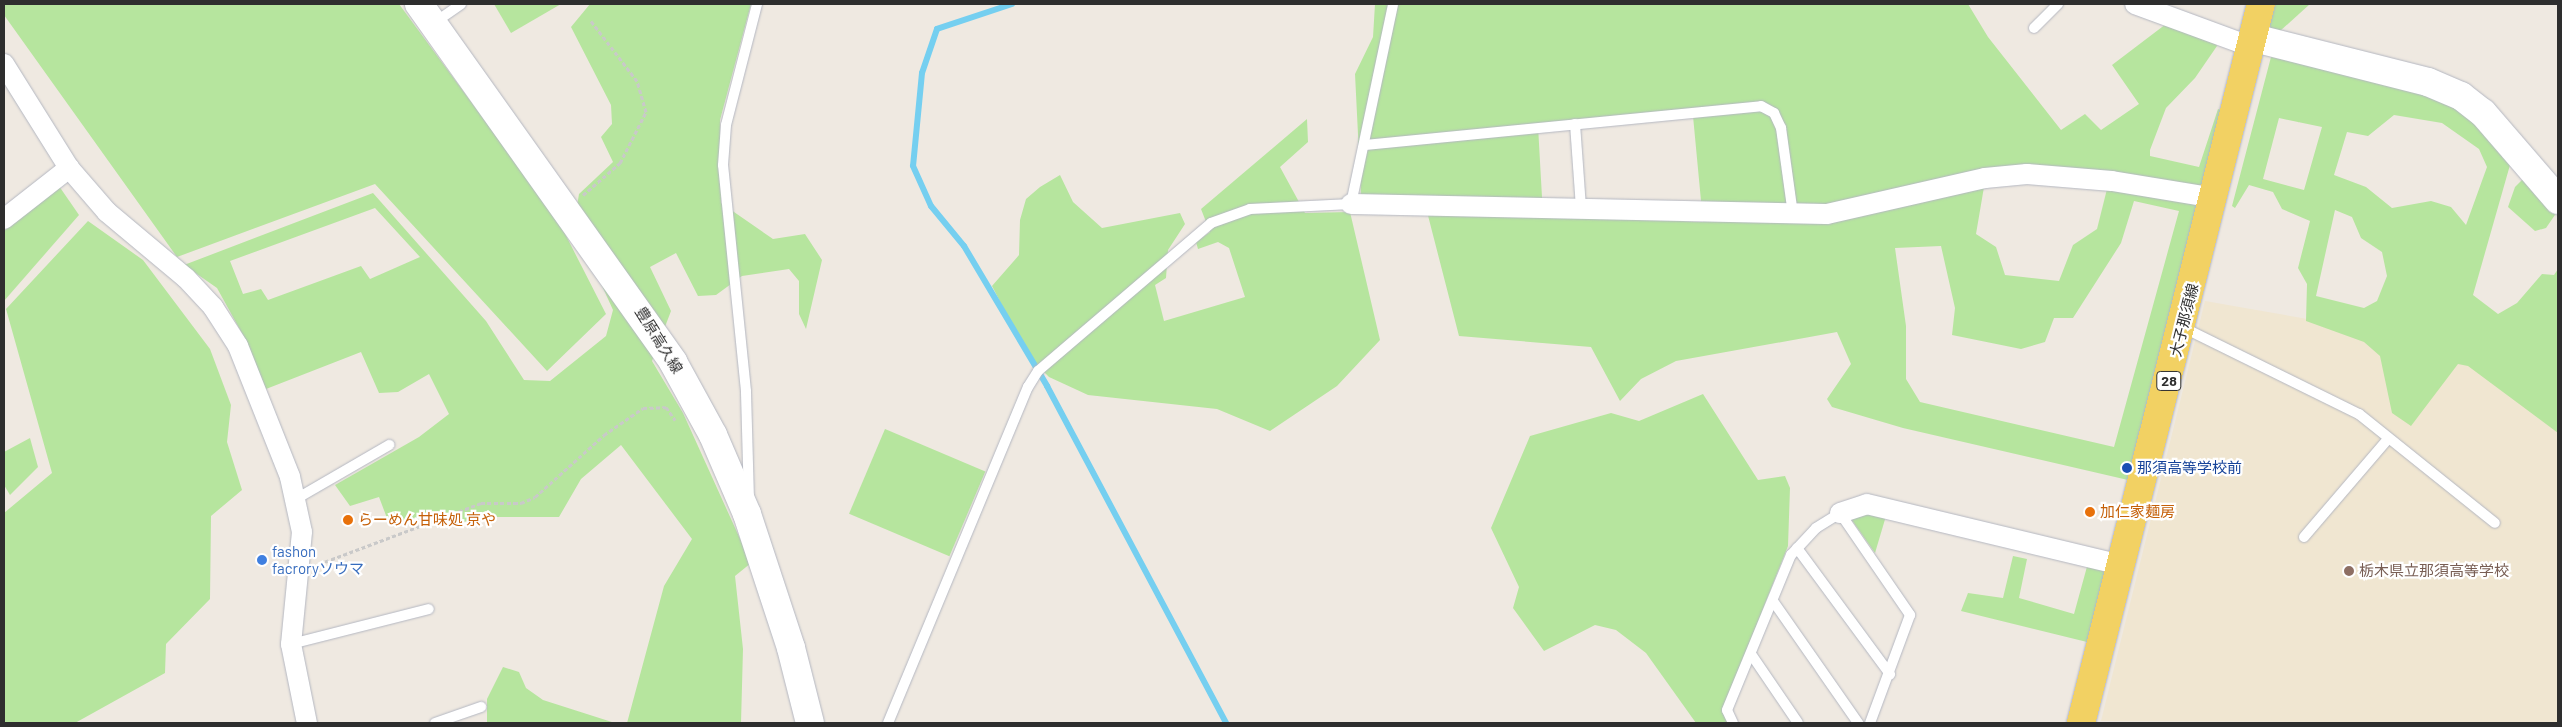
<!DOCTYPE html>
<html>
<head>
<meta charset="utf-8">
<style>
	body { margin:0 }
	#map { position:relative; width:2562px; height:727px; overflow:hidden; background:#efe9e1; font-family:Barlow,"Noto Sans JP",sans-serif }
	div>[style] { position:absolute }
	[style*='--x'] { left:calc(var(--x)*1px); top:calc(var(--y)*1px); width:calc(var(--w)*1px); rotate:calc(var(--a)*1deg) }
	.education>* { inset:0; background:#f0e6d1 }
	.green>* { inset:0; background:#b6e59e; transform-origin:0 0 }
	.stream>* { height:6px; margin:-3px; padding:0 3px; transform-origin:3px; border-radius:3px; background:#75cff0 }
	.path>* { height:3px; margin-top:-1.5px; transform-origin:0; background:repeating-linear-gradient(90deg,#c9c9c9 0 4px,transparent 0 6.5px) }
	.roads { filter:drop-shadow(0 0 1px #b4b7c1) drop-shadow(0 0 1px #b4b7c1) }
	.lane>* { height:10px; margin:-5px; padding:0 5px; transform-origin:5px; border-radius:5px; background:#fff }
	.street>* { height:20px; margin:-10px; padding:0 10px; transform-origin:10px; border-radius:10px; background:#fff }
	.secondary>* { height:28px; margin:-14px; padding:0 14px; transform-origin:14px; border-radius:14px; background:#fff }
	.primary>* { height:28px; margin:-14px; padding:0 14px; transform-origin:14px; border-radius:14px; background:#f2d163 }
	.dots>* { width:14px; height:14px; translate:-50% -50%; box-sizing:border-box; border:2px solid #fff; border-radius:50% }
	span { translate:-50% -50%; white-space:nowrap; text-align:center; line-height:1.15; -webkit-text-stroke:4.5px #fff; paint-order:stroke }
	.shield-label span { padding:1px 4px; background:#fff; border:1px solid; border-radius:4px; -webkit-text-stroke-width:0 }
	.shield-label { font-size:14px; color:#2e2e2e; font-weight:700 }
	.street-label { font-size:15px; color:#2e2e2e }
	.transit-label { font-size:15px; color:#164399 }
	.left { translate:0 -50%; text-align:left }
	.food-label { font-size:15px; color:#c56008 }
	.shop-label { font-size:15px; color:#366cbe }
	.education-label { font-size:15px; color:#785e54 }
	.frame { position:absolute; inset:0; border:5px solid #2e2e2e; pointer-events:none }
</style>
</head>
<body>
<div id="map">
	<div class="education">
		<i style="clip-path:polygon(2205px 301px,2457px 345px,2558px 420px,2558px 723px,2101px 721px)"></i>
	</div>
	<div class="green">
		<i style="clip-path:polygon(4px 4px,399px 4px,558px 220px,606px 314px,547px 371px,375px 184px,177px 257px,4px 15px)"></i>
		<i style="clip-path:polygon(494px 4px,561px 4px,511px 33px)"></i>
		<i style="clip-path:polygon(evenodd,590px 4px,751px 4px,720px 120px,721px 203px,773px 239px,805px 234px,822px 260px,806px 329px,799px 314px,799px 281px,789px 269px,742px 276px,716px 295px,698px 296px,676px 253px,650px 267px,671px 311px,652px 361px,683px 413px,751px 563px,735px 576px,743px 649px,741px 723px,627px 723px,664px 586px,692px 539px,621px 445px,581px 479px,559px 517px,486px 517px,440px 527px,438px 511px,390px 526px,379px 497px,350px 506px,335px 485px,419px 437px,449px 414px,429px 374px,398px 392px,379px 393px,361px 352px,266px 389px,244px 337px,217px 288px,184px 265px,373px 193px,486px 321px,524px 380px,550px 381px,606px 336px,613px 310px,574px 224px,579px 194px,613px 162px,601px 137px,612px 124px,611px 105px,571px 27px,590px 4px,375px 208px,420px 257px,370px 279px,361px 266px,268px 300px,261px 289px,243px 294px,230px 261px,375px 208px)"></i>
		<i style="clip-path:polygon(evenodd,1375px 4px,1968px 4px,1988px 37px,2061px 130px,2085px 114px,2101px 130px,2139px 104px,2112px 65px,2166px 24px,2215px 40px,2217px 46px,2195px 78px,2166px 108px,2150px 150px,2150px 156px,2199px 167px,2218px 109px,2224px 111px,2128px 480px,1903px 428px,1832px 407px,1827px 399px,1851px 364px,1837px 332px,1676px 361px,1641px 379px,1620px 401px,1591px 347px,1459px 336px,1424px 200px,1361px 195px,1355px 74px,1373px 37px,1375px 4px,1693px 116px,1703px 222px,1543px 215px,1538px 126px,1693px 116px,1375px 4px,2110px 177px,2097px 229px,2073px 245px,2059px 281px,2005px 275px,1996px 247px,1976px 234px,1984px 187px,2110px 177px,1375px 4px,2134px 201px,2179px 211px,2114px 447px,1920px 402px,1906px 379px,1906px 326px,1895px 248px,1941px 246px,1955px 308px,1952px 335px,2021px 349px,2045px 342px,2054px 318px,2073px 318px,2121px 243px,2134px 201px)"></i>
		<i style="clip-path:polygon(2272px 4px,2310px 4px,2279px 32px,2267px 30px)"></i>
		<i style="clip-path:polygon(evenodd,2271px 57px,2452px 98px,2510px 165px,2473px 295px,2498px 314px,2517px 303px,2542px 274px,2554px 275px,2558px 269px,2558px 433px,2468px 366px,2458px 364px,2411px 426px,2392px 413px,2380px 356px,2364px 342px,2306px 321px,2307px 284px,2298px 268px,2310px 221px,2282px 209px,2273px 192px,2249px 185px,2235px 208px,2232px 206px,2271px 57px,2394px 115px,2442px 123px,2479px 149px,2487px 167px,2466px 225px,2451px 207px,2431px 201px,2392px 208px,2366px 187px,2334px 175px,2347px 132px,2368px 136px,2394px 115px,2271px 57px,2279px 118px,2322px 127px,2304px 190px,2263px 179px,2279px 118px,2271px 57px,2335px 210px,2352px 217px,2361px 238px,2382px 252px,2387px 276px,2377px 301px,2364px 308px,2316px 296px,2335px 210px)"></i>
		<i style="clip-path:polygon(1307px 119px,1308px 142px,1280px 167px,1305px 213px,1350px 212px,1380px 340px,1337px 386px,1270px 431px,1217px 409px,1088px 395px,1049px 377px,1028px 356px,992px 286px,1019px 255px,1020px 220px,1026px 199px,1040px 187px,1060px 175px,1073px 202px,1102px 228px,1180px 213px,1185px 224px,1168px 250px,1166px 278px,1155px 285px,1164px 321px,1245px 297px,1229px 248px,1218px 242px,1198px 249px,1196px 242px,1210px 232px,1201px 209px)"></i>
		<i style="clip-path:polygon(2524px 178px,2557px 212px,2546px 228px,2535px 231px,2508px 207px,2515px 187px)"></i>
		<i style="clip-path:polygon(59px 186px,79px 215px,4px 301px,4px 231px)"></i>
		<i style="clip-path:polygon(88px 221px,143px 260px,210px 349px,231px 405px,227px 442px,242px 490px,211px 516px,210px 599px,166px 644px,165px 673px,75px 723px,4px 723px,4px 513px,52px 473px,6px 309px)"></i>
		<i style="clip-path:polygon(1703px 394px,1758px 480px,1785px 476px,1790px 488px,1788px 546px,1722px 712px,1729px 723px,1696px 723px,1646px 653px,1616px 630px,1595px 625px,1544px 651px,1513px 608px,1519px 587px,1491px 528px,1530px 436px,1611px 413px,1639px 421px)"></i>
		<i style="left:885px;top:429px;width:109px;height:92px;rotate:23deg"></i>
		<i style="clip-path:polygon(30px 438px,38px 467px,10px 495px,4px 485px,4px 452px)"></i>
		<i style="clip-path:polygon(1855px 513px,1886px 516px,1875px 553px,1849px 516px)"></i>
		<i style="clip-path:polygon(2013px 556px,2027px 559px,2019px 598px,2074px 614px,2088px 563px,2108px 570px,2087px 642px,1961px 611px,1968px 593px,2003px 598px)"></i>
		<i style="clip-path:polygon(503px 667px,519px 672px,526px 688px,543px 700px,615px 723px,487px 723px,487px 699px)"></i>
	</div>
	<div class="stream">
		<i style="--x:1012;--y:4;--w:79;--a:161.6"></i>
		<i style="--x:937;--y:29;--w:46;--a:108.8"></i>
		<i style="--x:922;--y:73;--w:93;--a:95.5"></i>
		<i style="--x:913;--y:166;--w:44;--a:65.8"></i>
		<i style="--x:931;--y:206;--w:52;--a:50.5"></i>
		<i style="--x:964;--y:246;--w:163;--a:59.3"></i>
		<i style="--x:1047;--y:386;--w:382;--a:62"></i>
	</div>
	<div class="path">
		<i style="--x:583;--y:195;--w:49;--a:-40.9"></i>
		<i style="--x:620;--y:163;--w:57;--a:-63"></i>
		<i style="--x:646;--y:112;--w:32;--a:-106"></i>
		<i style="--x:637;--y:81;--w:76;--a:-127.5"></i>
		<i style="--x:319;--y:564;--w:173;--a:-20.6"></i>
		<i style="--x:481;--y:503;--w:40;--a:0"></i>
		<i style="--x:521;--y:503;--w:15;--a:-23"></i>
		<i style="--x:535;--y:497;--w:93;--a:-41.9"></i>
		<i style="--x:604;--y:435;--w:47;--a:-34.7"></i>
		<i style="--x:643;--y:408;--w:23;--a:-2"></i>
		<i style="--x:666;--y:407;--w:16;--a:55"></i>
	</div>
	<div class="roads">
		<div class="lane">
			<i style="--x:434;--y:23;--w:33;--a:-35"></i>
			<i style="--x:2034;--y:28;--w:34;--a:-45"></i>
			<i style="--x:1575;--y:124;--w:84;--a:85.9"></i>
			<i style="--x:1365;--y:145;--w:398;--a:-5.6"></i>
			<i style="--x:1761;--y:106;--w:15;--a:28"></i>
			<i style="--x:1774;--y:113;--w:17;--a:65"></i>
			<i style="--x:1781;--y:128;--w:87;--a:82.1"></i>
			<i style="--x:2182;--y:327;--w:197;--a:26.2"></i>
			<i style="--x:2359;--y:414;--w:174;--a:38.7"></i>
			<i style="--x:296;--y:499;--w:108;--a:-30.1"></i>
			<i style="--x:749;--y:500;--w:109;--a:-91.6"></i>
			<i style="--x:746;--y:391;--w:227;--a:-95.8"></i>
			<i style="--x:723;--y:165;--w:40;--a:-85.7"></i>
			<i style="--x:726;--y:125;--w:125;--a:-75.6"></i>
			<i style="--x:2304;--y:537;--w:130;--a:-49.4"></i>
			<i style="--x:1797;--y:548;--w:157;--a:53.6"></i>
			<i style="--x:1773;--y:601;--w:149;--a:55.1"></i>
			<i style="--x:291;--y:644;--w:142;--a:-14.2"></i>
			<i style="--x:1751;--y:654;--w:83;--a:55.7"></i>
			<i style="--x:435;--y:723;--w:49;--a:-19.2"></i>
			<i style="--x:888;--y:723;--w:364;--a:-67.4"></i>
			<i style="--x:1028;--y:387;--w:19;--a:-58"></i>
			<i style="--x:1038;--y:371;--w:228;--a:-40.5"></i>
			<i style="--x:1211;--y:223;--w:41;--a:-19.7"></i>
			<i style="--x:1250;--y:209;--w:101;--a:-2.8"></i>
			<i style="--x:1351;--y:204;--w:204;--a:-78.1"></i>
			<i style="--x:1733;--y:723;--w:14;--a:-115"></i>
			<i style="--x:1727;--y:710;--w:168;--a:-67.6"></i>
			<i style="--x:1791;--y:555;--w:37;--a:-47"></i>
			<i style="--x:1816;--y:528;--w:28;--a:-32"></i>
			<i style="--x:1840;--y:513;--w:124;--a:55.5"></i>
			<i style="--x:1910;--y:615;--w:115;--a:110.3"></i>
		</div>
		<div class="street">
			<i style="--x:2135;--y:4;--w:125;--a:20.2"></i>
			<i style="--x:4;--y:64;--w:123;--a:58"></i>
			<i style="--x:69;--y:168;--w:58;--a:49.2"></i>
			<i style="--x:107;--y:212;--w:103;--a:39.9"></i>
			<i style="--x:186;--y:278;--w:40;--a:47"></i>
			<i style="--x:213;--y:307;--w:46;--a:57.3"></i>
			<i style="--x:238;--y:346;--w:141;--a:68.3"></i>
			<i style="--x:290;--y:477;--w:56;--a:77.7"></i>
			<i style="--x:302;--y:532;--w:113;--a:95.6"></i>
			<i style="--x:291;--y:644;--w:81;--a:78.6"></i>
			<i style="--x:1351;--y:204;--w:476;--a:1.2"></i>
			<i style="--x:1827;--y:214;--w:162;--a:-12.8"></i>
			<i style="--x:1985;--y:178;--w:42;--a:-5.4"></i>
			<i style="--x:2027;--y:174;--w:85;--a:4.7"></i>
			<i style="--x:2112;--y:181;--w:104;--a:9.4"></i>
			<i style="--x:4;--y:219;--w:83;--a:-38.1"></i>
			<i style="--x:1840;--y:513;--w:28;--a:-18"></i>
			<i style="--x:1867;--y:504;--w:261;--a:13.5"></i>
		</div>
		<div class="secondary">
			<i style="--x:419;--y:4;--w:439;--a:54.6"></i>
			<i style="--x:673;--y:362;--w:83;--a:61.3"></i>
			<i style="--x:713;--y:435;--w:86;--a:66.7"></i>
			<i style="--x:747;--y:514;--w:141;--a:71.8"></i>
			<i style="--x:791;--y:648;--w:77;--a:75.8"></i>
			<i style="--x:2254;--y:38;--w:179;--a:14.2"></i>
			<i style="--x:2428;--y:82;--w:36;--a:23"></i>
			<i style="--x:2461;--y:96;--w:28;--a:38"></i>
			<i style="--x:2483;--y:113;--w:115;--a:49.2"></i>
		</div>
		<div class="primary">
			<i style="--x:2081;--y:723;--w:741;--a:-75.95"></i>
		</div>
	</div>
	<div class="dots">
		<i style="left:2127px;top:468px;background:#1a4fb4"></i>
		<i style="left:2090px;top:512px;background:#e8710a"></i>
		<i style="left:348px;top:520px;background:#e8710a"></i>
		<i style="left:262px;top:560px;background:#3f7fe0"></i>
		<i style="left:2349px;top:571px;background:#8d6e63"></i>
	</div>
	<div class="shield-label">
		<span style="left:2169px;top:381px">28</span>
	</div>
	<div class="street-label">
		<span style="left:2184px;top:320px;rotate:-76deg">大子那須線</span>
		<span style="left:659px;top:340px;rotate:58deg">豊原高久線</span>
	</div>
	<div class="transit-label">
		<span class="left" style="left:2137px;top:468px">那須高等学校前</span>
	</div>
	<div class="food-label">
		<span class="left" style="left:2100px;top:512px">加仁家麺房</span>
		<span class="left" style="left:358px;top:520px">らーめん甘味処 京や</span>
	</div>
	<div class="shop-label">
		<span class="left" style="left:272px;top:560px">fashon<br>facroryソウマ</span>
	</div>
	<div class="education-label">
		<span class="left" style="left:2359px;top:571px">栃木県立那須高等学校</span>
	</div>
	<div class="frame"></div>
</div>
</body>
</html>
